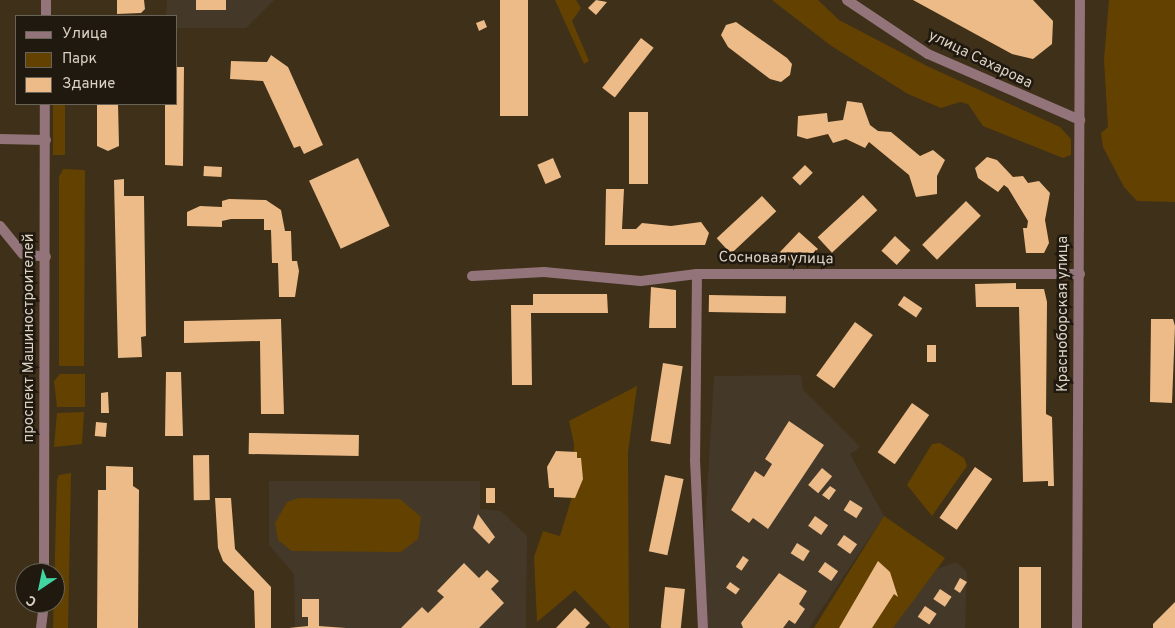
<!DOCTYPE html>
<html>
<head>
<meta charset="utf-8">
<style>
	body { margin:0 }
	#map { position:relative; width:1175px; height:628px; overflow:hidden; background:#3f3019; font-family:Overpass,sans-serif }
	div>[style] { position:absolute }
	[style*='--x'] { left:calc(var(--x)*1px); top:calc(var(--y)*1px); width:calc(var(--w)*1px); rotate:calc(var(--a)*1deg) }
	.education>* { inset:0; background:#443829 }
	.green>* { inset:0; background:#634201; transform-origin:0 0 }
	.building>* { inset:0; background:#edbb87; transform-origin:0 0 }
	.minor>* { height:10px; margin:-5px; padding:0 5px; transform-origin:5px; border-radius:5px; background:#93747a }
	.tertiary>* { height:10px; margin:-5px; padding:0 5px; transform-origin:5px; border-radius:5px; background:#93747a }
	span { translate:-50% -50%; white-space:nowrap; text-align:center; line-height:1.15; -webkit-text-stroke:5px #20190f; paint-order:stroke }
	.street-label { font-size:15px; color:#dad1c3 }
	.legend { position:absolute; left:15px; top:15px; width:162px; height:90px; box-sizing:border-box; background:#20190f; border:1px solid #6a6357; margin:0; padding:6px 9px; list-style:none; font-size:15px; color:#dad1c3 }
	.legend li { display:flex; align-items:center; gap:10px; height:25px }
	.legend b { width:25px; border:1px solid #6a6357 }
	.north { position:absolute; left:15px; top:563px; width:50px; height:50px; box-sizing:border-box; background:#20190f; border:1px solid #6a6357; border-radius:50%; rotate:214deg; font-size:14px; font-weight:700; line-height:20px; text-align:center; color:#dad1c3 }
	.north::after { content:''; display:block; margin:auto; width:18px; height:22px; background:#42d4a1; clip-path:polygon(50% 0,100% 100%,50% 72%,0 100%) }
</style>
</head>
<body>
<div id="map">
	<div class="education">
		<i style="clip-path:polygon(167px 0,274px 0,246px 28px,176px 28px,176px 16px,166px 16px)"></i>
		<i style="clip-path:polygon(801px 375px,803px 390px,860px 447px,850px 454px,884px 516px,809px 628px,707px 628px,704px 544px,714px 376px)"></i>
		<i style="clip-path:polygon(269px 481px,480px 481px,480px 509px,501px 511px,527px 536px,526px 628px,295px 628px,294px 574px,269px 545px)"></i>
		<i style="clip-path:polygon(956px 562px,967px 572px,965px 628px,893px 628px,934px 570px)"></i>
	</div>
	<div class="green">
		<i style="clip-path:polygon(555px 0,576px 0,581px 8px,572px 21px,589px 61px,584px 64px)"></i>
		<i style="clip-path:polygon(772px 0,818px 0,839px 20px,927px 66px,1060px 127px,1071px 139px,1071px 155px,1063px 158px,983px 126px,968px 104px,960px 102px,941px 108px,908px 94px,830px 45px)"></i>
		<i style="clip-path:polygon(1109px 0,1175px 0,1175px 202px,1137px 201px,1124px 187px,1103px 147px,1101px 133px,1108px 127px,1104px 60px)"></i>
		<i style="left:53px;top:104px;width:12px;height:51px"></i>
		<i style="clip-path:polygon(63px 169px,85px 170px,84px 366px,59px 366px,59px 177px)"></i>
		<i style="clip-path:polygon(60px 374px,85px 374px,85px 407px,57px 407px,54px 381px)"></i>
		<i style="clip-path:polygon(637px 386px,628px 452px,629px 628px,611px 628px,575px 590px,537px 622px,534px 557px,543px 531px,560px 536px,571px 500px,574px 444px,569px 421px)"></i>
		<i style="clip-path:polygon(84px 412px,82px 444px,54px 447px,57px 413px)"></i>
		<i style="clip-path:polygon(940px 443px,964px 458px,967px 466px,932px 516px,907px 485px,932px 444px)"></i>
		<i style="clip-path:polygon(71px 473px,68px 628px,53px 628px,57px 480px,59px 475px)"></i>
		<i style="clip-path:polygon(299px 498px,400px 499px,421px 517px,418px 539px,401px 552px,292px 551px,278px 540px,275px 523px,287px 502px)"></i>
		<i style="clip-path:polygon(884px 516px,945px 558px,893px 628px,814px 628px)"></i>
	</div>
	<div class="building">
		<i style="clip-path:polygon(117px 0,144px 0,145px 9px,141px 13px,117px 14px)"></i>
		<i style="left:196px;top:0;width:30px;height:10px"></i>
		<i style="left:500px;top:0;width:28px;height:116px"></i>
		<i style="clip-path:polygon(596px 0,607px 2px,596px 15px,588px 8px)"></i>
		<i style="clip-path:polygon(913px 0,1033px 0,1053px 21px,1052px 44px,1033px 59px,1012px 54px)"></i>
		<i style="clip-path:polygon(484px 20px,487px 27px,479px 31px,476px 23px)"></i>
		<i style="clip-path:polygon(736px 22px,787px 58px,792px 64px,790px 75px,781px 82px,770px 79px,728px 47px,721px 35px,726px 25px)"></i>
		<i style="left:641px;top:38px;width:16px;height:63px;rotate:38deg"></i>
		<i style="clip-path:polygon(271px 55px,288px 67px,323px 145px,304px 154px,300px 146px,294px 148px,263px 81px,230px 79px,231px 61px,267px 62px)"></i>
		<i style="clip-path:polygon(176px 67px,184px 67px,183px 166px,165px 165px,165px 104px,176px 104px)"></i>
		<i style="clip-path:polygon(847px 101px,862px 103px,870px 125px,878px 131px,891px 132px,920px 156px,933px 150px,945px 160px,937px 176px,937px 194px,916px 197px,909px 175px,869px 142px,865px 148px,846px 139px,833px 143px,828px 134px,807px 139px,797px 136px,798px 116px,827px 113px,828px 122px,843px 120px)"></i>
		<i style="clip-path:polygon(97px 104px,118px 104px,119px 146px,108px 151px,97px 146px)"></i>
		<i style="left:648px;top:112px;width:72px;height:19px;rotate:90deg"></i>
		<i style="clip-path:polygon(987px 157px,997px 160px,1013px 177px,1023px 176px,1028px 183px,1039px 181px,1050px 193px,1045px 220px,1049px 243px,1044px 253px,1026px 253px,1023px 228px,1027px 228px,1028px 221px,1008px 188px,1004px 185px,998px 192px,978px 178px,975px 168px)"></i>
		<i style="left:358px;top:158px;width:75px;height:54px;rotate:65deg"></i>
		<i style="left:553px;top:158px;width:21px;height:17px;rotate:67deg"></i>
		<i style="left:805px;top:165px;width:11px;height:18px;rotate:45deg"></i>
		<i style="left:204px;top:166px;width:18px;height:10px;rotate:3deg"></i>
		<i style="clip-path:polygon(124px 179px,124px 196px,144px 196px,146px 336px,141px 337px,142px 357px,118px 358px,114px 180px)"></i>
		<i style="clip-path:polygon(606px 189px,624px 189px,622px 229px,636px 229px,642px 223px,671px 226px,701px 222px,709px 233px,705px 245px,605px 245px)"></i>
		<i style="left:863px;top:195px;width:21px;height:62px;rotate:47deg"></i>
		<i style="left:762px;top:196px;width:21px;height:62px;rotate:47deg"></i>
		<i style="clip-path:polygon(229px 199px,266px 200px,281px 210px,285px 231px,291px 231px,292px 261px,297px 261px,299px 271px,295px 297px,279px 297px,278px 263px,272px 263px,271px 230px,264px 230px,264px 219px,231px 219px,222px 221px,222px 227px,187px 226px,187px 212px,200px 206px,222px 207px,222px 201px)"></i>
		<i style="left:966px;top:201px;width:21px;height:62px;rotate:45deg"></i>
		<i style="clip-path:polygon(799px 232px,818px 249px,806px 259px,790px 261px,780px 252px)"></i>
		<i style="left:895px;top:236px;width:21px;height:20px;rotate:43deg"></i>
		<i style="clip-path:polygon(1016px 283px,1016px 289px,1044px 289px,1047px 302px,1046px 414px,1052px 417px,1054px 486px,1048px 486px,1048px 481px,1023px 482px,1019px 307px,976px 307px,975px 284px)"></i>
		<i style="clip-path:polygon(651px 287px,676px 290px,676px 328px,649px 328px)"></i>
		<i style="clip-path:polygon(533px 294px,607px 294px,608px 313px,531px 313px,532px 385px,512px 385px,511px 305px,533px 305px)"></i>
		<i style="left:709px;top:295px;width:77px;height:17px;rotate:1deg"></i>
		<i style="left:904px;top:296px;width:22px;height:11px;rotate:34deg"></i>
		<i style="clip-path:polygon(281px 319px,284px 414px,261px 414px,260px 341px,184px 343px,184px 321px)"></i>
		<i style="clip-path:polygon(1151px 319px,1173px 319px,1175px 326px,1172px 403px,1150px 402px)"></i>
		<i style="left:855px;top:322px;width:22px;height:66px;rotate:36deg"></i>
		<i style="left:927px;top:345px;width:9px;height:17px"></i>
		<i style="left:663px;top:363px;width:20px;height:79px;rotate:9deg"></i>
		<i style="clip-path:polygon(166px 372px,181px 372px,183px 436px,165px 436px)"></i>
		<i style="clip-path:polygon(108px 392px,109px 413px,101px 413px,101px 393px)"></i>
		<i style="left:912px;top:403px;width:21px;height:60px;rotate:35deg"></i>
		<i style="clip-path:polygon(789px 421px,824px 445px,768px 529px,753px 518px,749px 523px,731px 510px,755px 471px,764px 477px,772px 464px,765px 459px)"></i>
		<i style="left:96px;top:422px;width:11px;height:14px;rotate:5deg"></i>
		<i style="left:249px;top:433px;width:110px;height:21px;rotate:1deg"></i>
		<i style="clip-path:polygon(556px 451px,577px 452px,577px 458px,581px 458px,583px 479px,575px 498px,554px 497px,554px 488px,549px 488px,547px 467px)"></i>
		<i style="left:209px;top:455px;width:45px;height:16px;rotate:89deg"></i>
		<i style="clip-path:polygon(106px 466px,133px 467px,133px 486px,139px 490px,138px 628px,97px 628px,98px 490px,106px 490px)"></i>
		<i style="left:975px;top:467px;width:21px;height:62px;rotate:35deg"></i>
		<i style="left:822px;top:468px;width:13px;height:22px;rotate:39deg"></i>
		<i style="left:665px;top:475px;width:19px;height:78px;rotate:12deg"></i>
		<i style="clip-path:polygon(830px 486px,836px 490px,829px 500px,822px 495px)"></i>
		<i style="left:486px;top:488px;width:9px;height:15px"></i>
		<i style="clip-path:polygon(215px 498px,231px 498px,235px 549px,271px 587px,271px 628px,255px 628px,254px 591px,223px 561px,218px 548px)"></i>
		<i style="left:850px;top:500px;width:15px;height:12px;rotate:32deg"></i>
		<i style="clip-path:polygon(478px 514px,495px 537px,489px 544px,473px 528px)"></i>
		<i style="left:815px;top:516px;width:16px;height:12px;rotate:35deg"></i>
		<i style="left:844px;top:535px;width:16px;height:12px;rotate:35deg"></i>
		<i style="left:797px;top:543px;width:15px;height:12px;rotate:32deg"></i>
		<i style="left:743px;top:556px;width:7px;height:13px;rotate:34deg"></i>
		<i style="clip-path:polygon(878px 561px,890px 572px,898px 597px,894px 594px,872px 628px,839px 628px)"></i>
		<i style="left:825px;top:562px;width:16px;height:12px;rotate:35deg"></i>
		<i style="clip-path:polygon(464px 563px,479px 578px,487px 570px,499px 581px,491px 589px,504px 603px,479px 628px,401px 628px,422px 607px,428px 613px,444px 597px,437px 591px)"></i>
		<i style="left:1019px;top:567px;width:22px;height:61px"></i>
		<i style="clip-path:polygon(779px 573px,807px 591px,799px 604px,805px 609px,795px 624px,789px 620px,783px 628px,743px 628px,741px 623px)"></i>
		<i style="clip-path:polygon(960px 578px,967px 582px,960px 593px,954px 589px)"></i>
		<i style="left:730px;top:582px;width:12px;height:7px;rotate:35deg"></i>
		<i style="left:665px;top:587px;width:20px;height:41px;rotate:6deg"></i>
		<i style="left:940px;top:589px;width:14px;height:12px;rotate:34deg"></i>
		<i style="clip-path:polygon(302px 599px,319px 599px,319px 626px,346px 628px,289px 628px,308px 626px,308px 617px,302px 617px)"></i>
		<i style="clip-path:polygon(1175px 602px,1175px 628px,1153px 628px,1153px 624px)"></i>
		<i style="left:925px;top:606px;width:14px;height:13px;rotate:34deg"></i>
		<i style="clip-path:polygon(575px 608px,590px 623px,585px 628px,556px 628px)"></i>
	</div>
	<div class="minor">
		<i style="--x:0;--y:139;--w:46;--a:1.2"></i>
		<i style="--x:0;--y:226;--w:36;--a:51"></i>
		<i style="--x:23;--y:254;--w:23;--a:7"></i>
		<i style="--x:697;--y:274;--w:186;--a:90.6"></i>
		<i style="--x:695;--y:460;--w:168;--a:87.3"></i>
		<i style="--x:472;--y:276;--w:72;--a:-3.2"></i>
		<i style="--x:544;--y:272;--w:97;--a:5.3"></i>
		<i style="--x:641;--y:281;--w:56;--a:-7.1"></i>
		<i style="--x:697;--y:274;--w:383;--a:0"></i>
	</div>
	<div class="tertiary">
		<i style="--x:847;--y:0;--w:97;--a:33.7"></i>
		<i style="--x:928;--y:54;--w:166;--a:23.5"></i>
		<i style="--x:46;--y:16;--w:16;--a:-90"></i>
		<i style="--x:44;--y:573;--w:469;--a:-89.9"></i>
		<i style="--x:41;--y:628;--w:25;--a:-83"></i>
		<i style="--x:1077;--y:628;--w:628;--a:-89.73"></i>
	</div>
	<div class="street-label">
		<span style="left:980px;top:60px;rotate:26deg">улица Сахарова</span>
		<span style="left:776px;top:259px;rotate:1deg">Сосновая улица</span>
		<span style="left:1064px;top:314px;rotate:-90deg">Красноборская улица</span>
		<span style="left:30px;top:338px;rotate:-90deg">проспект Машиностроителей</span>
	</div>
	<ul class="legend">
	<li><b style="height:6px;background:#93747a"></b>Улица</li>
	<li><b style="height:14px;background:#634201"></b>Парк</li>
	<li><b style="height:14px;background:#edbb87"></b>Здание</li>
	</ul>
	<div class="north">С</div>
</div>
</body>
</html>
